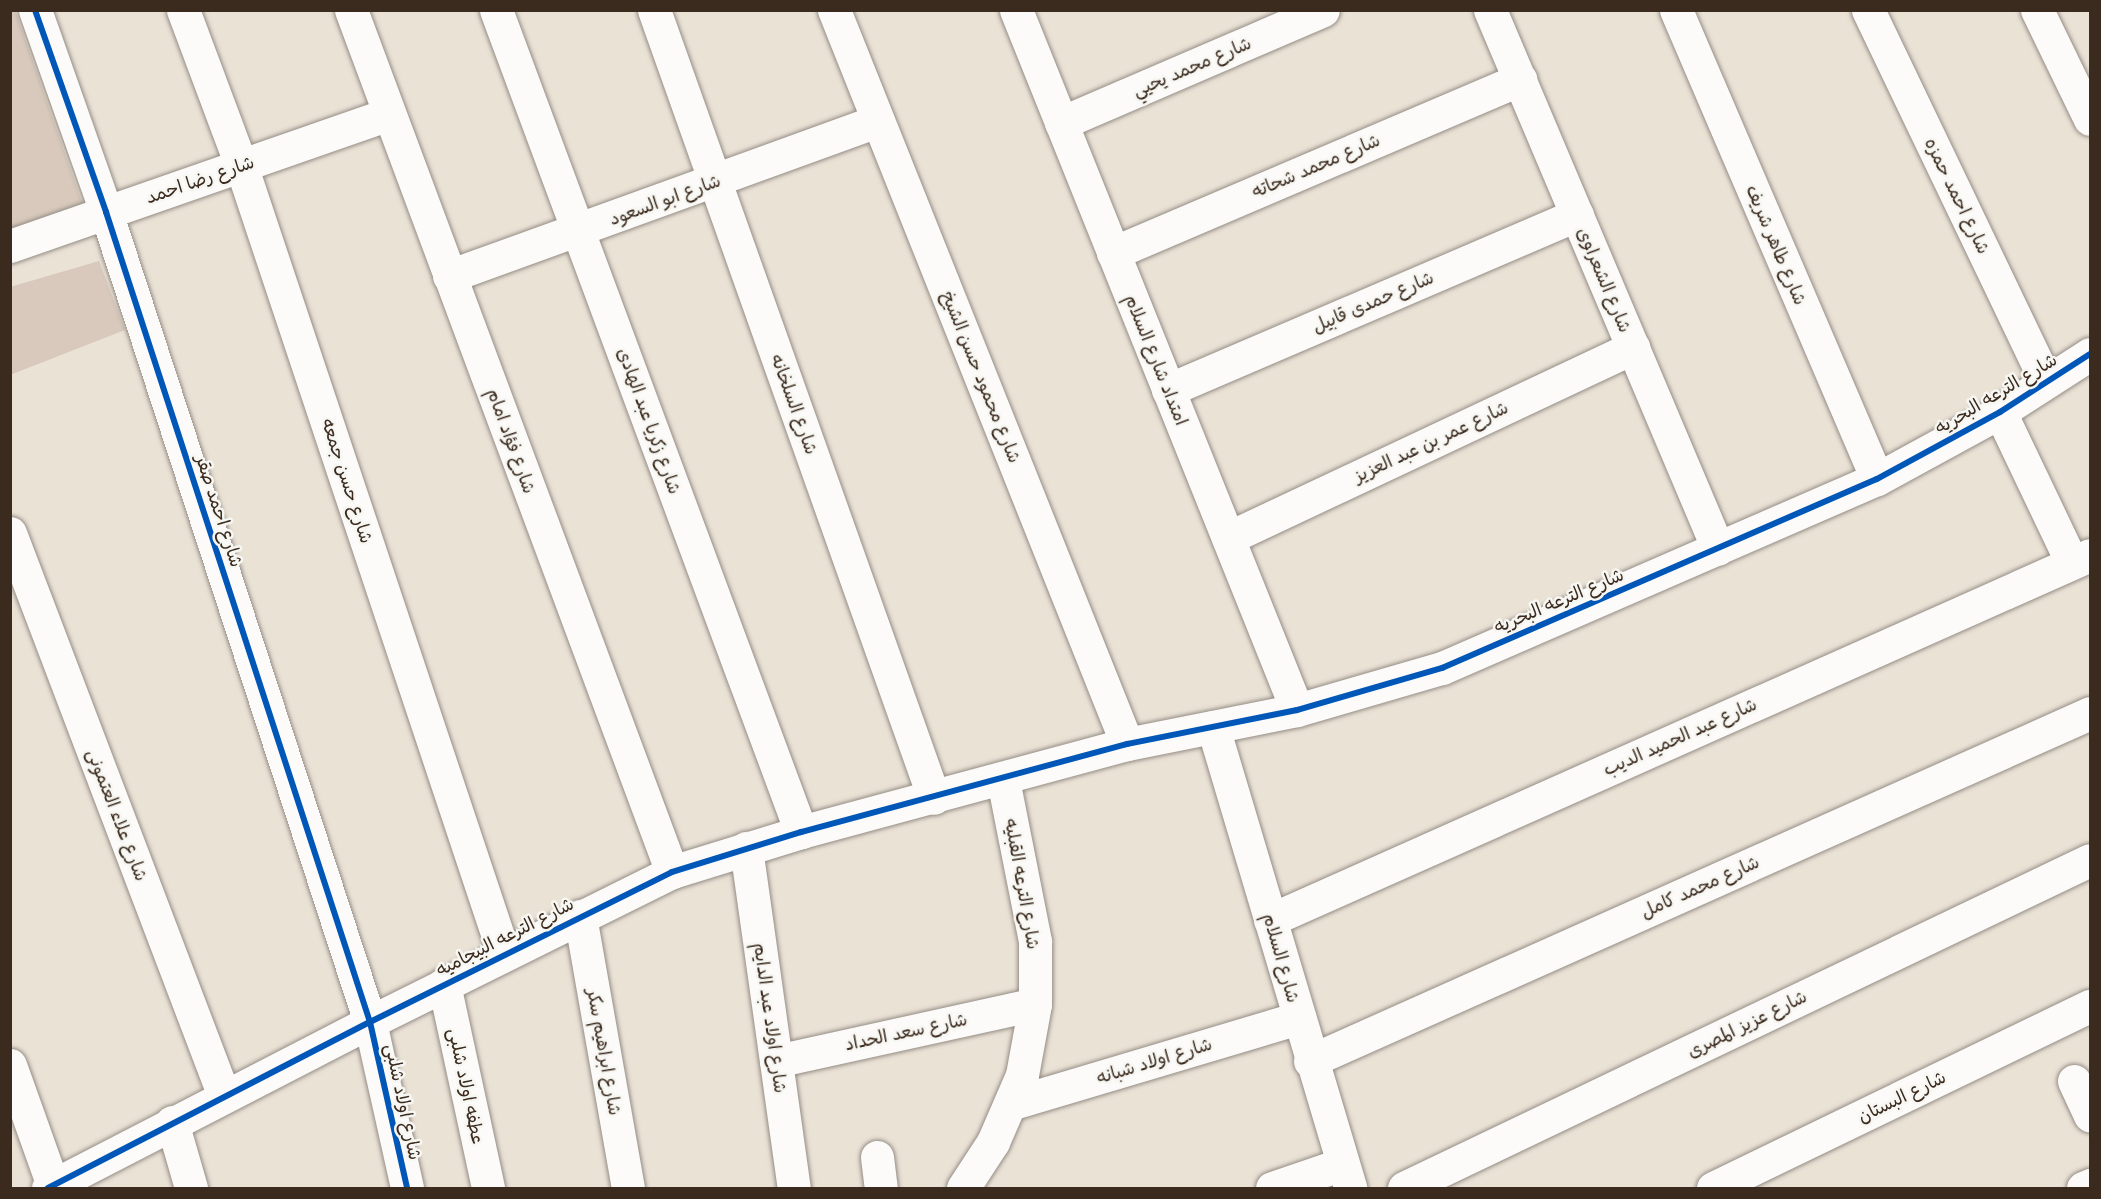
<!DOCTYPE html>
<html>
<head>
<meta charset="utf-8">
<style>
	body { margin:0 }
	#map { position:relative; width:2101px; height:1199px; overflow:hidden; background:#ebe2d6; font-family:Sriracha,"Playpen Sans Arabic",sans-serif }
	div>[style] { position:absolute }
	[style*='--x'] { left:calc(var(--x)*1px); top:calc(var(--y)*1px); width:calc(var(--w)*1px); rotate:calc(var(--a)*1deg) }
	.building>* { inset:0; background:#d8c9bc }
	.roads { filter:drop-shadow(0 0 2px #948d85) drop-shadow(0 0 2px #948d85) }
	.minor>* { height:33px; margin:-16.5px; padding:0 16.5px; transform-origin:16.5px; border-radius:16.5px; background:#fcfbf9 }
	.cycleway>* { height:6px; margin:-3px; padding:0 3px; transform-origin:3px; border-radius:3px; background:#0057b8 }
	span { translate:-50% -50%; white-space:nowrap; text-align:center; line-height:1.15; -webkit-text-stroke:5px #f6f6f2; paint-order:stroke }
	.street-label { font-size:18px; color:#3b2a1e }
	.frame { position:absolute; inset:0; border:12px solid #3b2a1e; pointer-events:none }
</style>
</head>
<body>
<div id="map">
	<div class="building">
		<i style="clip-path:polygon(10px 10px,15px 10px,85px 211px,10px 235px)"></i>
		<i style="clip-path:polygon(99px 261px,125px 330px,10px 375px,10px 287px)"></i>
	</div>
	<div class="roads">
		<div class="minor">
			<i style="--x:35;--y:10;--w:214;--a:70.6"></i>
			<i style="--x:106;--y:212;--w:852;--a:71.95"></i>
			<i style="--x:370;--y:1022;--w:170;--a:77.4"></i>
			<i style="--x:183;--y:10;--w:165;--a:69.5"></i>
			<i style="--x:241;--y:165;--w:832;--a:71.57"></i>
			<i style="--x:351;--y:10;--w:920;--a:69.58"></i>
			<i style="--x:496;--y:10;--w:877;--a:69.64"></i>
			<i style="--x:654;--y:10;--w:836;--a:70.44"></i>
			<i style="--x:834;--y:10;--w:790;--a:68.24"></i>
			<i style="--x:1016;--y:10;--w:754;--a:68.13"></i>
			<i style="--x:1490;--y:10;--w:585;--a:67.07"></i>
			<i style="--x:1676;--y:10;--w:510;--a:66.8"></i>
			<i style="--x:1868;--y:10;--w:412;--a:64.4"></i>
			<i style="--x:2037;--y:10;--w:121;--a:64.1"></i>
			<i style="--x:1061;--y:123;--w:285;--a:-23.3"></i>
			<i style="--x:10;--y:246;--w:401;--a:-19.2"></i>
			<i style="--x:1113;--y:253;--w:443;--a:-23.1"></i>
			<i style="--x:449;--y:276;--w:456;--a:-19.9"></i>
			<i style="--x:1168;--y:390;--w:445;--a:-23.2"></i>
			<i style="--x:2000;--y:412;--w:167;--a:64.5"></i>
			<i style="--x:10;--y:533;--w:602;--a:69.19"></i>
			<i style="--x:1228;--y:538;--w:448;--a:-25.2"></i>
			<i style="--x:1213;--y:727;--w:481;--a:73.4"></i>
			<i style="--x:746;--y:848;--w:343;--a:82"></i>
			<i style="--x:580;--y:916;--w:276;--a:80"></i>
			<i style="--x:1270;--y:920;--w:898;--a:-23.99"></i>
			<i style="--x:444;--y:984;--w:209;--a:77.8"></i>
			<i style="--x:776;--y:1061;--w:265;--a:-12.4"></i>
			<i style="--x:1310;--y:1061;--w:854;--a:-24.04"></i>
			<i style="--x:10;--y:1065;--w:128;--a:70.4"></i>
			<i style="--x:2074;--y:1081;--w:38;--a:65"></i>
			<i style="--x:1010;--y:1104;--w:302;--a:-16.6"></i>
			<i style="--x:172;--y:1122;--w:69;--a:73.9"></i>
			<i style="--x:877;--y:1157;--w:31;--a:83"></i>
			<i style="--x:48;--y:1188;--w:362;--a:-27.3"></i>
			<i style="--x:370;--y:1022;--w:337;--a:-26.4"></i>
			<i style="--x:672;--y:872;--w:135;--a:-17.2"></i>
			<i style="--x:801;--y:832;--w:338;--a:-15.1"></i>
			<i style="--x:1127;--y:744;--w:173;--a:-11.3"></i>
			<i style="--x:1297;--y:710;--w:151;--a:-16.2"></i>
			<i style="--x:1442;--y:668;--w:474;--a:-23.5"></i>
			<i style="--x:1877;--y:479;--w:140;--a:-28.6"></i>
			<i style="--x:2000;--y:412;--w:107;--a:-32.8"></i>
			<i style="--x:963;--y:1188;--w:55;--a:-56.9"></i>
			<i style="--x:993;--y:1142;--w:73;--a:-66.6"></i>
			<i style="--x:1022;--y:1075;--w:72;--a:-79.6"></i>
			<i style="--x:1035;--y:1004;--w:63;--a:-90"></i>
			<i style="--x:1035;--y:941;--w:164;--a:-101.2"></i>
			<i style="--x:1272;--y:1188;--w:74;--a:-18.9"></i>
			<i style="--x:1404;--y:1188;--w:760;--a:-25.55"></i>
			<i style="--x:1713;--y:1188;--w:419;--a:-25.8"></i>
			<i style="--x:2083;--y:1188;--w:8;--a:-23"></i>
		</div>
	</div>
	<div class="cycleway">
		<i style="--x:35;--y:10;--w:214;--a:70.6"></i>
		<i style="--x:106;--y:212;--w:852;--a:71.95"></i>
		<i style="--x:370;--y:1022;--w:170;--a:77.4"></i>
		<i style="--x:48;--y:1188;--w:362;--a:-27.3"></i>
		<i style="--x:370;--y:1022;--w:337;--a:-26.4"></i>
		<i style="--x:672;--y:872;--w:135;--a:-17.2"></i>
		<i style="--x:801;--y:832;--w:338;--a:-15.1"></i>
		<i style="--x:1127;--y:744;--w:173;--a:-11.3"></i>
		<i style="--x:1297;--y:710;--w:151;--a:-16.2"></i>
		<i style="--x:1442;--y:668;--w:474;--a:-23.5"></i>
		<i style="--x:1877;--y:479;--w:140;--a:-28.6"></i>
		<i style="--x:2000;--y:412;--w:107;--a:-32.8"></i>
	</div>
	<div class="street-label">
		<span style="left:1192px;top:67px;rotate:-23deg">شارع محمد يحيي</span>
		<span style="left:1316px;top:166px;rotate:-23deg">شارع محمد شحاته</span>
		<span style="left:200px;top:180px;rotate:-19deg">شارع رضا احمد</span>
		<span style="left:1957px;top:196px;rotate:64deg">شارع احمد حمزه</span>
		<span style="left:665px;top:200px;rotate:-20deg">شارع ابو السعود</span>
		<span style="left:1776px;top:245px;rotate:67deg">شارع طاهر شريف</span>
		<span style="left:1604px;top:280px;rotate:67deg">شارع الشعراوى</span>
		<span style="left:1373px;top:302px;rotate:-23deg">شارع حمدى قابيل</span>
		<span style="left:1156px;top:360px;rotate:68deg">امتداد شارع السلام</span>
		<span style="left:981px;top:377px;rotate:68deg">شارع محمود حسن الشيخ</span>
		<span style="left:1996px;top:394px;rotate:-31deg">شارع الترعه البحريه</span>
		<span style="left:794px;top:404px;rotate:70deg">شارع السلخانه</span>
		<span style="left:649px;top:421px;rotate:70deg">شارع زكريا عبد الهادى</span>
		<span style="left:511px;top:441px;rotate:70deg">شارع فؤاد امام</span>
		<span style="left:1431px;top:442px;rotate:-25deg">شارع عمر بن عبد العزيز</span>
		<span style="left:347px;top:481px;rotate:72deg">شارع حسن جمعه</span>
		<span style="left:219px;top:511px;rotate:72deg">شارع احمد صقر</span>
		<span style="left:1559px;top:601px;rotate:-23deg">شارع الترعه البحريه</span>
		<span style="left:1680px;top:737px;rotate:-24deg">شارع عبد الحميد الديب</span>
		<span style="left:117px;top:815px;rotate:69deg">شارع علاء العتمونى</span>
		<span style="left:1022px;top:884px;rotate:80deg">شارع الترعه القبليه</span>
		<span style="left:1700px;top:887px;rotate:-24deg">شارع محمد كامل</span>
		<span style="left:505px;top:937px;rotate:-27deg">شارع الترعه البيجاميه</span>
		<span style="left:1281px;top:958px;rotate:74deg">شارع السلام</span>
		<span style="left:770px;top:1018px;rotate:82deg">شارع اولاد عبد الدايم</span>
		<span style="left:1747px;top:1024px;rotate:-26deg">شارع عزيز المصرى</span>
		<span style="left:906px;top:1032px;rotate:-12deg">شارع سعد الحداد</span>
		<span style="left:604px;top:1052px;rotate:80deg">شارع ابراهيم سكر</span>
		<span style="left:1154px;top:1061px;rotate:-17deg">شارع اولاد شبانه</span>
		<span style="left:466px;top:1086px;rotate:78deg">عطفه اولاد شلبى</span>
		<span style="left:1902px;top:1097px;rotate:-26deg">شارع البستان</span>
		<span style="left:403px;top:1102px;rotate:78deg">شارع اولاد شلبى</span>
	</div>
	<div class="frame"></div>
</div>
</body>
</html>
